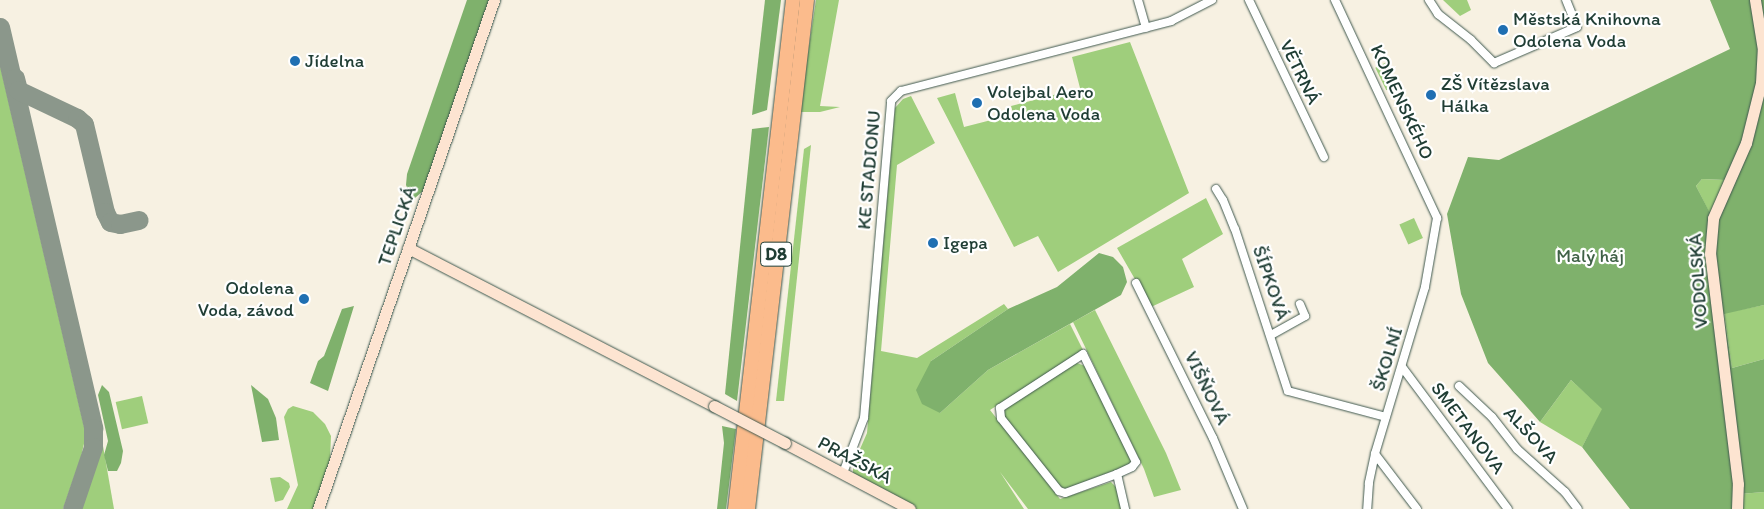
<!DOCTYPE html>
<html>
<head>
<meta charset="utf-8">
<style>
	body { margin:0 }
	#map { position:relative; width:1764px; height:509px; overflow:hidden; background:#f7f1e2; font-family:Itim,sans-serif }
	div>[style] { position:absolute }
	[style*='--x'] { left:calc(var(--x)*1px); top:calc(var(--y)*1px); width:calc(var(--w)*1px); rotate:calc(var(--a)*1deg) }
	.green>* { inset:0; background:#9fce7c; transform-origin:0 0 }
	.forest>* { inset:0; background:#7fb16c }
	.taxiway>* { height:19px; margin:-9.5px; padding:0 9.5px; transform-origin:9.5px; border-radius:9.5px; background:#8b978b }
	.roads { filter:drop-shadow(0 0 1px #3f584e) drop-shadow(0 0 1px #3f584e) }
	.street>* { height:8px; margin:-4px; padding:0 4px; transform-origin:4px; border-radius:4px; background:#fff }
	.secondary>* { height:11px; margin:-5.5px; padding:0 5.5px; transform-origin:5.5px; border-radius:5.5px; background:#fde4d1 }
	.highway>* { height:14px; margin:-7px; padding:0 7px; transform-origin:7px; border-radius:7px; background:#fbbb8c }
	.bridges { filter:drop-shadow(0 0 1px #3f584e) drop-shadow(0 0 1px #3f584e) }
	.secondary-bridge>* { height:11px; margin:-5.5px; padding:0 5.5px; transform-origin:5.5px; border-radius:5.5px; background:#fde4d1 }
	.dots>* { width:14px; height:14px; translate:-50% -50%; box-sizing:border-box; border:2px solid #fff; border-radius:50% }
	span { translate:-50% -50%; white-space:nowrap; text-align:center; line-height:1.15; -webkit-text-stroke:4.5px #fff; paint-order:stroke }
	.shield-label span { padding:1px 4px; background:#fff; border:1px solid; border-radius:4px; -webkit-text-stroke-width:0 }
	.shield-label { font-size:18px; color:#1f3d34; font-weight:700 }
	.poi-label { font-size:19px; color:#1f3d34 }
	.left { translate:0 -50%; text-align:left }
	.right { translate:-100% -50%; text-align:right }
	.street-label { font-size:19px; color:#1f3d34 }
	.park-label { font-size:19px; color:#3f6146 }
</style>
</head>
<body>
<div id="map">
	<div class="green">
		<i style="clip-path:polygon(816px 0,839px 0,820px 106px,840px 107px,820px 112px,799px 112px)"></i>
		<i style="clip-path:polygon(1443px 0,1467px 0,1471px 10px,1460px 16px)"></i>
		<i style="clip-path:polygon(1130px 42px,1189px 193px,1058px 272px,1038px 236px,1014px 247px,937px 98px,955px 93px,964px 127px,1003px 117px,1003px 115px,1013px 113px,1011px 106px,1080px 88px,1072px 57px)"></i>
		<i style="left:1387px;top:62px;width:25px;height:13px;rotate:64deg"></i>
		<i style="clip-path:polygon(0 65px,86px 435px,81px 457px,63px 509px,0 509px)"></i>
		<i style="clip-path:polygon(911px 96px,935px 143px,897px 165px,881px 351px,917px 358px,1004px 304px,1008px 309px,931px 361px,940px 413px,988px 370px,1070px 324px,1083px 350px,990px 410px,1060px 499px,1111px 482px,1116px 487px,1121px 509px,1028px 509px,1000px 472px,1024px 509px,916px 509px,857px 479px,853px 474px,853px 465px,867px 433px,895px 108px,903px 99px)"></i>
		<i style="clip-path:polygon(811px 145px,784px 401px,776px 401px,804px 149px)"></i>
		<i style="clip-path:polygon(1702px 179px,1725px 180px,1710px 214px,1696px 186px)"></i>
		<i style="clip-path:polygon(1206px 198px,1223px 234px,1182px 259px,1194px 287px,1151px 307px,1117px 248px)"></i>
		<i style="left:1414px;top:218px;width:22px;height:16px;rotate:66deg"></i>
		<i style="clip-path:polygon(1764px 305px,1764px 359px,1732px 368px,1724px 313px)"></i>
		<i style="clip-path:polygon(1095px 310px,1166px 453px,1181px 490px,1154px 497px,1144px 469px,1073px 322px)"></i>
		<i style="clip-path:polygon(1077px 363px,1085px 366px,1131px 461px,1129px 465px,1065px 489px,1060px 487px,1005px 417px,1004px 412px,1007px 407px)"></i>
		<i style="clip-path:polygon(1571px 380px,1603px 409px,1582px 447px,1540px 422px)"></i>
		<i style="left:142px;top:396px;width:28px;height:27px;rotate:77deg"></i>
		<i style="clip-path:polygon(293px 406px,313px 412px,325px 424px,331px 436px,330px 460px,313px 509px,287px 509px,298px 485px,284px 417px,288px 409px)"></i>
		<i style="clip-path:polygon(103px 446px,114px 509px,80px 509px,96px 462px)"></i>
		<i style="clip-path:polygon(280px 477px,289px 483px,290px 487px,283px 500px,275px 502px,270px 478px)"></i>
		<i style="clip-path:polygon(1764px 492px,1764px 509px,1739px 509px,1740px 494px)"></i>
	</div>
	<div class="forest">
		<i style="clip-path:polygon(467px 0,489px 0,423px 191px,415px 198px,410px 196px,406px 185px,407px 174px)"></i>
		<i style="clip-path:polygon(765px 0,781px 0,767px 110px,752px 115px)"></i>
		<i style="clip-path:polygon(evenodd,1710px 0,1764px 0,1764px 305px,1724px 314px,1732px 368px,1764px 359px,1764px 492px,1740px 494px,1739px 509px,1630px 509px,1582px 447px,1602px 409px,1571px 380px,1540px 422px,1488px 363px,1461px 294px,1447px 214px,1468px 157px,1499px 160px,1730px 49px,1710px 0,1702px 179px,1725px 180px,1710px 213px,1696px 186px,1702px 179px)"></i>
		<i style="clip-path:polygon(769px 127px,737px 401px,725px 394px,752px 129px)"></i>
		<i style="clip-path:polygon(1099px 253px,1113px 257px,1123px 267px,1127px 282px,1121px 295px,988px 370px,940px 413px,922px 404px,916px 390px,931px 361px,1008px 309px,1057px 287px)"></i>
		<i style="clip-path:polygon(354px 306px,328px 391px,310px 383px,318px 361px,324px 356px,342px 309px)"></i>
		<i style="clip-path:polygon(102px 385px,109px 392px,123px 451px,121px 463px,117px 471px,108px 471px,104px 455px,108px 441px,98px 395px)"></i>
		<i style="clip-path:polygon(251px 385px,268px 399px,276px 418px,279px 440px,262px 442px)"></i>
		<i style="clip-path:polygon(722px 426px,736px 429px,726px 509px,717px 509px,724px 443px)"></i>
	</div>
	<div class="taxiway">
		<i style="--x:0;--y:27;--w:412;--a:76.9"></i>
		<i style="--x:93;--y:428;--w:19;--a:90"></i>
		<i style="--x:93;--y:447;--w:65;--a:108.7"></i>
		<i style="--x:15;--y:78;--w:12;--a:76"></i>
		<i style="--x:18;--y:90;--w:65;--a:25.4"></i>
		<i style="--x:77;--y:118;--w:9;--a:41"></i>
		<i style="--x:84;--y:124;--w:90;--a:76.6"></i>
		<i style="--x:105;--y:212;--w:11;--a:63"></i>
		<i style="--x:110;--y:222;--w:10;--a:11"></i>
		<i style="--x:120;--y:224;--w:19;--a:-12"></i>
	</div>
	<div class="roads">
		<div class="street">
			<i style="--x:1138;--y:0;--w:29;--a:74"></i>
			<i style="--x:1249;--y:0;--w:174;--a:64.5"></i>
			<i style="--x:1335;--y:0;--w:241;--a:64.9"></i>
			<i style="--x:1437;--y:218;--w:70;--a:99.9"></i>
			<i style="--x:1425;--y:287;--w:174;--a:106.7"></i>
			<i style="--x:1375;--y:454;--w:30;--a:102"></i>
			<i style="--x:1369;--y:483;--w:26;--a:94"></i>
			<i style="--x:1429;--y:0;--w:17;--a:57"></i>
			<i style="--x:1438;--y:14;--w:42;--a:38.2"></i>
			<i style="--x:1471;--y:40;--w:33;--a:45"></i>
			<i style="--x:1494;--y:63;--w:90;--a:-23.4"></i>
			<i style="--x:1577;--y:27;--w:29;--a:-112"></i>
			<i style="--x:1216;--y:189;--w:13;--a:58"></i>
			<i style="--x:1223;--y:200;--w:31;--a:68"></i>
			<i style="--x:1235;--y:229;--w:170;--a:71.9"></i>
			<i style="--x:1288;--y:391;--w:101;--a:14.9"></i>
			<i style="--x:1136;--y:283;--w:173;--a:63.6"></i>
			<i style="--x:1213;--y:438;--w:77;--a:67.1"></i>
			<i style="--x:1271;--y:335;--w:39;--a:-29"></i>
			<i style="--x:1305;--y:316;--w:13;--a:-113"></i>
			<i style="--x:1083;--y:354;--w:120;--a:63.9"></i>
			<i style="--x:1136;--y:462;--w:6;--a:129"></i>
			<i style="--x:1132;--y:467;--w:17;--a:155"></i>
			<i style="--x:1117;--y:474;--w:55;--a:159.9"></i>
			<i style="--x:1065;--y:493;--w:6;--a:-162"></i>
			<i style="--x:1059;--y:491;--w:93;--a:-128.5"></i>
			<i style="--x:1001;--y:418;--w:10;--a:-96"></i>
			<i style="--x:1000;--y:408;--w:99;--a:-33"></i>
			<i style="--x:1402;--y:367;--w:177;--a:53.3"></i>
			<i style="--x:1459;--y:386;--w:45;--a:43.2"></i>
			<i style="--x:1492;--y:417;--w:41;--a:52"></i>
			<i style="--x:1517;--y:449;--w:64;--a:41.9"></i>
			<i style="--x:1565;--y:492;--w:21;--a:53"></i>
			<i style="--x:1375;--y:454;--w:69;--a:52.6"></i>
			<i style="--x:843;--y:473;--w:59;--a:-69.1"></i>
			<i style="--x:864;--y:418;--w:318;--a:-85.1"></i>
			<i style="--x:891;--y:101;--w:14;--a:-45"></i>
			<i style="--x:901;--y:91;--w:279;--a:-14.5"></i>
			<i style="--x:1171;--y:21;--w:46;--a:-27.1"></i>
			<i style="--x:1117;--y:474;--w:36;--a:77"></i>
		</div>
		<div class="secondary">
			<i style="--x:408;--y:248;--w:344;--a:27.3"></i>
			<i style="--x:785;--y:443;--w:141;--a:27.8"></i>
			<i style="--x:318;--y:509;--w:539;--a:-70.93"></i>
			<i style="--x:1737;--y:509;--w:25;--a:-88"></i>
			<i style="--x:1738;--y:484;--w:232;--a:-96.9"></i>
			<i style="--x:1710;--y:254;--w:36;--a:-85"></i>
			<i style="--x:1713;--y:218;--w:82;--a:-66.3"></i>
			<i style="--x:1746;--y:143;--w:62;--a:-76"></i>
			<i style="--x:1761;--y:83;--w:33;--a:-87"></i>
			<i style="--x:1763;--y:50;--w:51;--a:-99.1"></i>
		</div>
		<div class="highway">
			<i style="--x:735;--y:509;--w:512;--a:-83.5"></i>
			<i style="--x:748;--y:509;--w:512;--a:-83.39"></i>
		</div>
	</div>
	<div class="bridges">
		<div class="secondary-bridge">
			<i style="--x:714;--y:406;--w:80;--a:27.5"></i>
		</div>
	</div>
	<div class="dots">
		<i style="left:1503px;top:30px;background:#1f6fb2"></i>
		<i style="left:295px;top:61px;background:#1f6fb2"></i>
		<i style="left:1431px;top:95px;background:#1f6fb2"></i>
		<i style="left:977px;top:103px;background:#1f6fb2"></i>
		<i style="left:933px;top:243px;background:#1f6fb2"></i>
		<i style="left:304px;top:299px;background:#1f6fb2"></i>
	</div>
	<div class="shield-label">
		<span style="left:776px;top:254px">D8</span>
	</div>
	<div class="poi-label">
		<span class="left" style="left:1513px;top:30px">Městská Knihovna<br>Odolena Voda</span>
		<span class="left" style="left:305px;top:61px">Jídelna</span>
		<span class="left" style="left:1441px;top:95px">ZŠ Vítězslava<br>Hálka</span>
		<span class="left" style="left:987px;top:103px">Volejbal Aero<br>Odolena Voda</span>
		<span class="left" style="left:943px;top:243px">Igepa</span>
		<span class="right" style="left:294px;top:299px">Odolena<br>Voda, závod</span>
	</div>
	<div class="street-label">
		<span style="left:1300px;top:72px;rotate:64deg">VĚTRNÁ</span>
		<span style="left:1402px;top:102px;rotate:65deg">KOMENSKÉHO</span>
		<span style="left:869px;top:170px;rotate:-85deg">KE STADIONU</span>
		<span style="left:397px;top:226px;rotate:-71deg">TEPLICKÁ</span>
		<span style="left:1698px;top:281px;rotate:-94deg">VODOLSKÁ</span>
		<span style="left:1271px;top:283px;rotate:71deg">ŠÍPKOVÁ</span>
		<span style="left:1387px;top:359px;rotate:-73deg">ŠKOLNÍ</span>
		<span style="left:1207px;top:388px;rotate:64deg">VIŠŇOVÁ</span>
		<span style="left:1468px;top:428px;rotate:53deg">SMETANOVA</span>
		<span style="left:1531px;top:435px;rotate:47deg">ALŠOVA</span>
		<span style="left:855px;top:460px;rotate:28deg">PRAŽSKÁ</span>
	</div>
	<div class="park-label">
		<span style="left:1590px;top:256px">Malý háj</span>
	</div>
</div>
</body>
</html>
